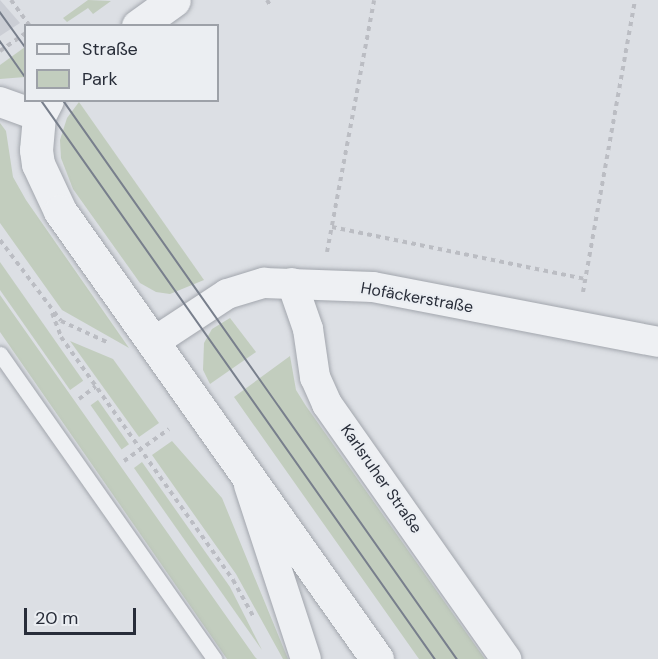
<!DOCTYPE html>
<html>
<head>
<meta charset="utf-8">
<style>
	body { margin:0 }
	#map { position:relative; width:658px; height:659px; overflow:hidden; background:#dcdfe4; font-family:"DM Sans",sans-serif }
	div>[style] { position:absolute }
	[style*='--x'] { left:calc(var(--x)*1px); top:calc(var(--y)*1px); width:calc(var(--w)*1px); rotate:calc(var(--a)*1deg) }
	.built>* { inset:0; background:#cbced5 }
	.green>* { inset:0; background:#c2cdbe; transform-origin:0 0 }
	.path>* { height:4px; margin-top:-2px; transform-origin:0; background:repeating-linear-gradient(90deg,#bbbdc3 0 4.5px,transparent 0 9px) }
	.roads { filter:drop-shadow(0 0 2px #a2a6ad) drop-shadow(0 0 2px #a2a6ad) }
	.service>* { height:15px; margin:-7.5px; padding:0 7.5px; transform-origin:7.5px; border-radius:7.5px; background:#eef0f3 }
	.minor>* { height:30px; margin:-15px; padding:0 15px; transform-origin:15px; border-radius:15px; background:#eef0f3 }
	.tertiary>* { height:33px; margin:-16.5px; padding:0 16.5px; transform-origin:16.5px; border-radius:16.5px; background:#eef0f3 }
	.tram>* { height:1.5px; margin:-0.75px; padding:0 0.75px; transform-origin:0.75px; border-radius:0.75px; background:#787f8c }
	span { translate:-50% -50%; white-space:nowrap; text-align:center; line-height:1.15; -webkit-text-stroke:4.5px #ebeef2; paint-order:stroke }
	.street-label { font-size:16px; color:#282d39 }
	.legend { position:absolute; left:24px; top:24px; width:195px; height:78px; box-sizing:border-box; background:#ebeef2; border:2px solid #9da1a8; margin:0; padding:8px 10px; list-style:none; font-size:18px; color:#282d39 }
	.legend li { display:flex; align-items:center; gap:12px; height:30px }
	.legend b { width:30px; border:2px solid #9da1a8 }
	.scale { position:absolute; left:24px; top:608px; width:112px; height:27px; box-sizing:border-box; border:3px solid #282d39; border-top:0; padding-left:8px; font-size:18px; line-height:21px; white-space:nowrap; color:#282d39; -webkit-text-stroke:4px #ebeef2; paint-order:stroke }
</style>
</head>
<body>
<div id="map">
	<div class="built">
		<i style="clip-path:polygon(0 0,20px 23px,0 36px)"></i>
	</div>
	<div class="green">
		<i style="clip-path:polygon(88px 0,111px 1px,93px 14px,88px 8px,67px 22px,63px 18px)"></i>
		<i style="clip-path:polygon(25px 47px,25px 77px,0 79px,0 65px)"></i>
		<i style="clip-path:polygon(79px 102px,204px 280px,170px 294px,156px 292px,140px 283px,73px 189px,61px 158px,60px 140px,67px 118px)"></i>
		<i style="clip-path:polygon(0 123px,6px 131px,13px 177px,26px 200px,129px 348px,62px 310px,0 223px)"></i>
		<i style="left:0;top:262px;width:145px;height:16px;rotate:55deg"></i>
		<i style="clip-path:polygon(0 295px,255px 657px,257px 659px,227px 659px,0 332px)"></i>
		<i style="clip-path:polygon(230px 318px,256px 352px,210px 384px,203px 370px,204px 343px,212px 329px)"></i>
		<i style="clip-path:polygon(70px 341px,113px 359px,159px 423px,139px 437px)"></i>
		<i style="clip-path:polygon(290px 356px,296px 390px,306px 406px,485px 659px,419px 659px,234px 397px)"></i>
		<i style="left:98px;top:400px;width:54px;height:9px;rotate:55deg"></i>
		<i style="clip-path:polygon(172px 441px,222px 498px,288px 659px,283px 659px,236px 574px,152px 455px)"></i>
		<i style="clip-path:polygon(142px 462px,230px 587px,262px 650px,134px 468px)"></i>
	</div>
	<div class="path">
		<i style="--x:11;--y:0;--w:32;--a:54"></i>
		<i style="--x:267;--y:0;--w:8;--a:60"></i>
		<i style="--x:0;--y:51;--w:32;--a:-35"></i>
		<i style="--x:332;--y:227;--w:258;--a:11.6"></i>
		<i style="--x:0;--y:240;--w:101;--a:53"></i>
		<i style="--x:61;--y:321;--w:53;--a:24.6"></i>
		<i style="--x:327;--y:252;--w:256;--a:-79.4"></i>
		<i style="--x:583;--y:292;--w:297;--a:-79.9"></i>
		<i style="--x:52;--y:313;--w:26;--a:69"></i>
		<i style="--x:61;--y:337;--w:298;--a:54.7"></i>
		<i style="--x:233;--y:580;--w:41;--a:60.9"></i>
		<i style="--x:79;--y:399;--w:21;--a:-37"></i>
		<i style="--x:124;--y:461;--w:55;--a:-35.4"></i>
	</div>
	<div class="roads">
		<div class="service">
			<i style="--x:0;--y:354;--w:373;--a:54.9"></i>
		</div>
		<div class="minor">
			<i style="--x:0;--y:102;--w:41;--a:19.7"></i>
			<i style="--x:292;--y:283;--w:49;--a:70.8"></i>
			<i style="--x:308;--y:329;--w:49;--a:81.7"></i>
			<i style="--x:315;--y:377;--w:30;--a:66"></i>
			<i style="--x:327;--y:404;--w:312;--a:54.9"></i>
			<i style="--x:154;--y:342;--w:87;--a:-33.3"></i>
			<i style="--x:227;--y:294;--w:39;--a:-17"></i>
			<i style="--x:264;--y:283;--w:109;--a:2.1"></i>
			<i style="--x:373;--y:287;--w:290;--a:10.9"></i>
			<i style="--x:249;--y:485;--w:183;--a:71.9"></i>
		</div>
		<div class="tertiary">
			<i style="--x:138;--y:26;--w:44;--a:-35.8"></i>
			<i style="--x:47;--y:100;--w:18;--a:117"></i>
			<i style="--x:39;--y:116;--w:34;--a:95"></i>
			<i style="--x:36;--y:150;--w:14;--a:82"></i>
			<i style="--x:38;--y:164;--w:52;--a:64.9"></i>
			<i style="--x:60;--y:211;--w:549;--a:54.72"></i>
		</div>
	</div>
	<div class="tram">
		<i style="--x:0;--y:12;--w:44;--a:54.2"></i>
		<i style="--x:0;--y:41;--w:45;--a:54.9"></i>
		<i style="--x:41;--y:100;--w:684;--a:54.82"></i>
		<i style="--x:63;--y:100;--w:684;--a:54.82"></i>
	</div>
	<div class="street-label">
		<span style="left:417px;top:298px;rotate:10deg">Hofäckerstraße</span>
		<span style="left:381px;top:479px;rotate:55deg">Karlsruher Straße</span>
	</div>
	<ul class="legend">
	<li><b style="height:8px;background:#eef0f3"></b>Straße</li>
	<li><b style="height:16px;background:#c2cdbe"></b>Park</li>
	</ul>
	<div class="scale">20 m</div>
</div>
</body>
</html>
